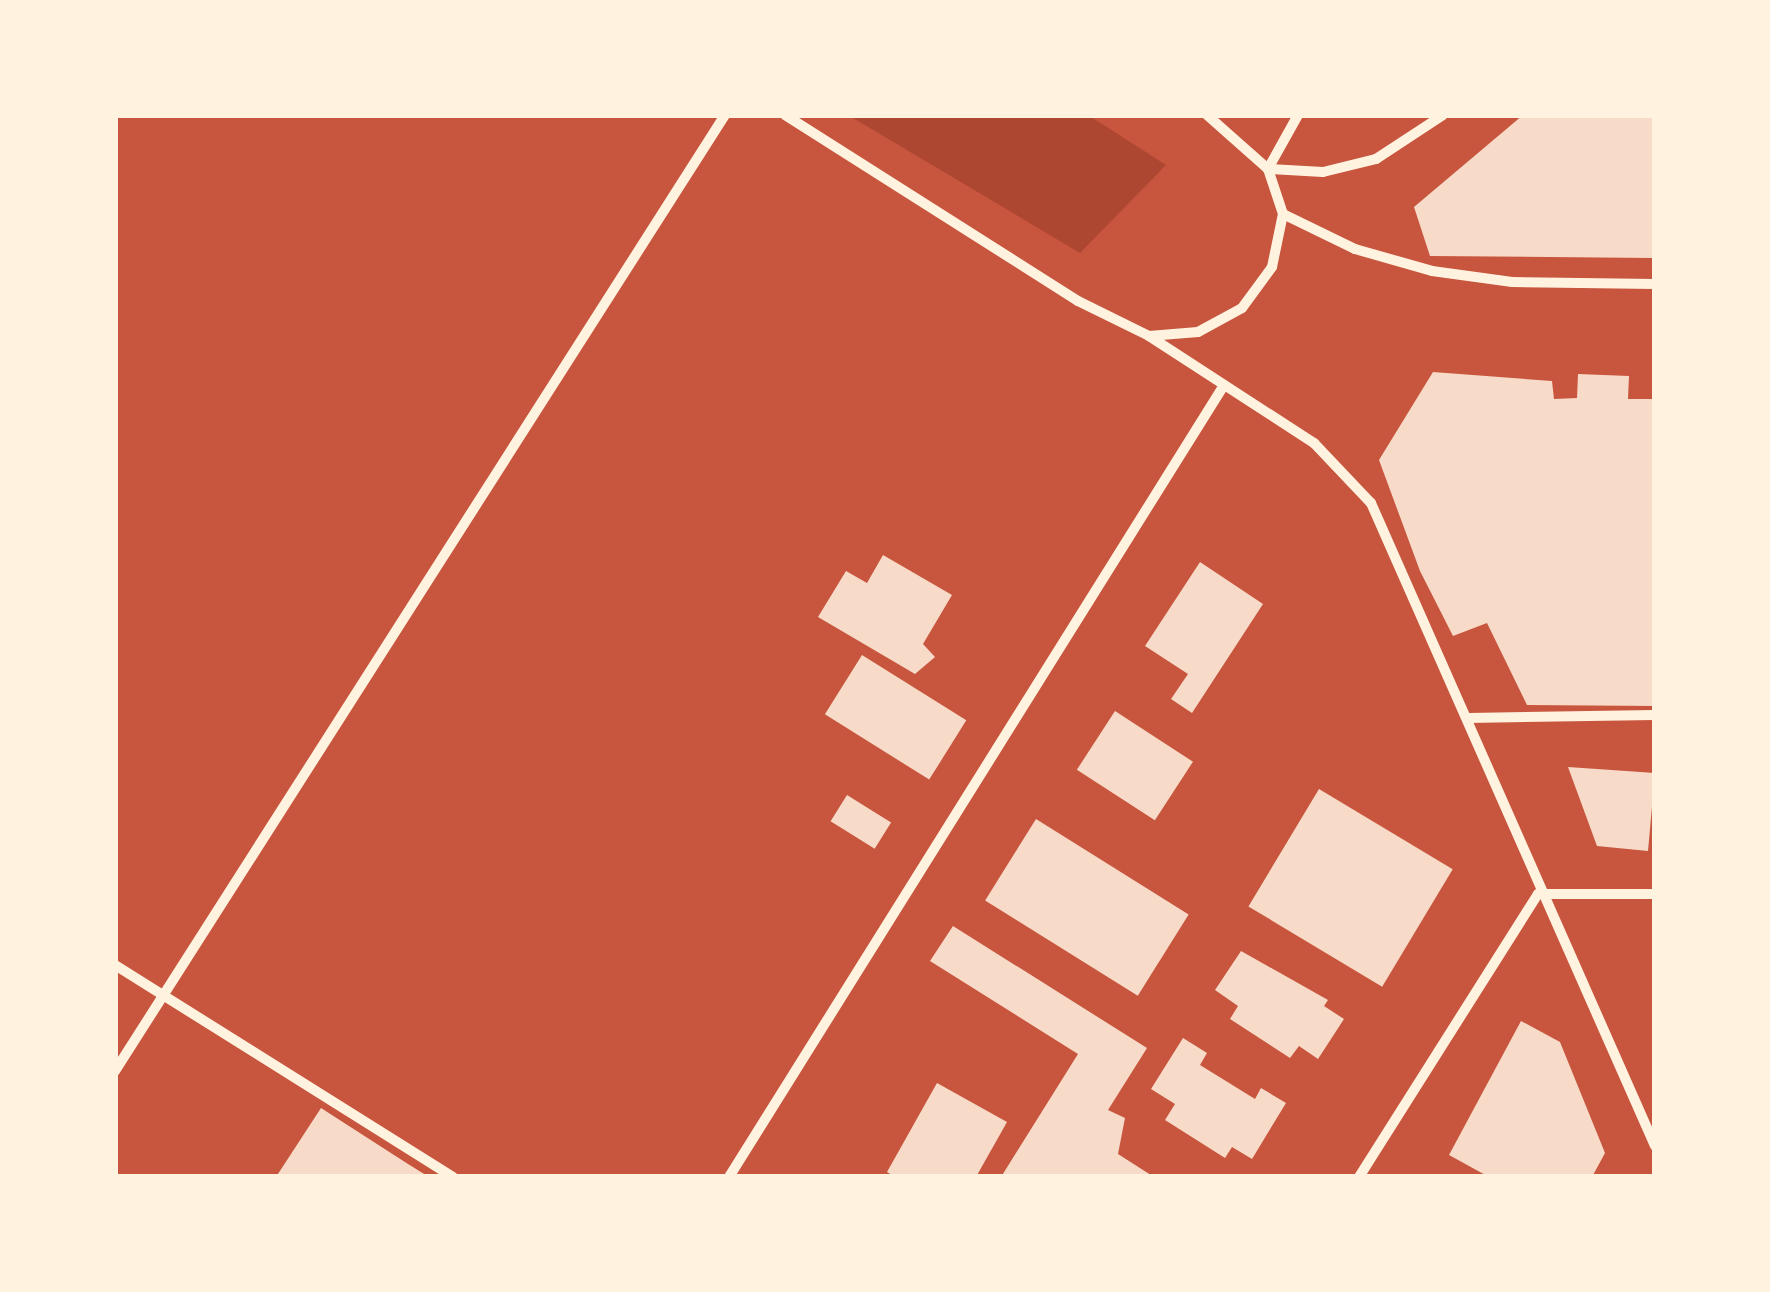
<!DOCTYPE html>
<html>
<head>
<meta charset="utf-8">
<style>
	body { margin:0 }
	#map { position:relative; width:1770px; height:1292px; overflow:hidden; background:#c8553d; font-family:"Fira Sans Condensed",sans-serif }
	div>[style] { position:absolute }
	[style*='--x'] { left:calc(var(--x)*1px); top:calc(var(--y)*1px); width:calc(var(--w)*1px); rotate:calc(var(--a)*1deg) }
	.green>* { inset:0; background:#ae4732 }
	.building>* { inset:0; background:#f7dbc8; transform-origin:0 0 }
	.minor>* { height:10px; margin:-5px; padding:0 5px; transform-origin:5px; border-radius:5px; background:#fff3e0 }
	span { translate:-50% -50%; white-space:nowrap; text-align:center; line-height:1.15; -webkit-text-stroke:8px #fff3e0; paint-order:stroke }
	.frame { position:absolute; inset:0; border:118px solid #fff3e0; pointer-events:none }
</style>
</head>
<body>
<div id="map">
	<div class="green">
		<i style="clip-path:polygon(848px 115px,1088px 115px,1166px 165px,1080px 253px)"></i>
	</div>
	<div class="building">
		<i style="clip-path:polygon(1523px 115px,1655px 115px,1652px 258px,1430px 256px,1414px 207px)"></i>
		<i style="clip-path:polygon(1433px 372px,1552px 381px,1554px 399px,1577px 398px,1578px 374px,1629px 376px,1628px 399px,1655px 399px,1655px 706px,1527px 705px,1487px 623px,1453px 636px,1420px 571px,1379px 460px)"></i>
		<i style="clip-path:polygon(883px 555px,952px 595px,923px 644px,935px 657px,915px 674px,818px 617px,846px 571px,867px 583px)"></i>
		<i style="clip-path:polygon(1200px 562px,1263px 604px,1192px 713px,1171px 699px,1188px 674px,1145px 646px)"></i>
		<i style="left:862px;top:655px;width:123px;height:70px;rotate:32deg"></i>
		<i style="left:1115px;top:711px;width:93px;height:70px;rotate:33deg"></i>
		<i style="clip-path:polygon(1568px 767px,1655px 773px,1648px 851px,1597px 846px)"></i>
		<i style="left:1319px;top:789px;width:156px;height:137px;rotate:31deg"></i>
		<i style="left:847px;top:795px;width:52px;height:31px;rotate:32deg"></i>
		<i style="left:1036px;top:819px;width:180px;height:96px;rotate:32deg"></i>
		<i style="clip-path:polygon(953px 926px,1147px 1048px,1108px 1110px,1125px 1118px,1118px 1154px,1154px 1177px,1001px 1177px,1078px 1054px,930px 961px)"></i>
		<i style="clip-path:polygon(1241px 951px,1328px 1000px,1324px 1006px,1344px 1019px,1318px 1059px,1299px 1046px,1290px 1058px,1230px 1019px,1238px 1006px,1215px 990px)"></i>
		<i style="clip-path:polygon(1521px 1021px,1560px 1042px,1605px 1153px,1592px 1177px,1489px 1177px,1449px 1155px)"></i>
		<i style="clip-path:polygon(1183px 1038px,1207px 1053px,1200px 1065px,1255px 1099px,1261px 1088px,1286px 1103px,1252px 1159px,1232px 1147px,1225px 1158px,1165px 1120px,1175px 1104px,1151px 1089px)"></i>
		<i style="clip-path:polygon(937px 1083px,1007px 1122px,976px 1177px,895px 1177px,887px 1172px)"></i>
		<i style="clip-path:polygon(321px 1108px,408px 1164px,429px 1177px,276px 1177px)"></i>
	</div>
	<div class="minor">
		<i style="--x:785;--y:115;--w:347;--a:32.4"></i>
		<i style="--x:1078;--y:301;--w:79;--a:26.2"></i>
		<i style="--x:1149;--y:336;--w:49;--a:-4.7"></i>
		<i style="--x:1198;--y:332;--w:50;--a:-28.6"></i>
		<i style="--x:1242;--y:308;--w:51;--a:-53.8"></i>
		<i style="--x:1272;--y:267;--w:54;--a:-78.3"></i>
		<i style="--x:1283;--y:214;--w:47;--a:-108.4"></i>
		<i style="--x:1268;--y:169;--w:81;--a:-138.5"></i>
		<i style="--x:1298;--y:115;--w:62;--a:119.1"></i>
		<i style="--x:1268;--y:169;--w:55;--a:3.1"></i>
		<i style="--x:1323;--y:172;--w:55;--a:-13.8"></i>
		<i style="--x:1376;--y:159;--w:80;--a:-33.3"></i>
		<i style="--x:1283;--y:214;--w:80;--a:25.9"></i>
		<i style="--x:1355;--y:249;--w:80;--a:15.9"></i>
		<i style="--x:1432;--y:271;--w:81;--a:7.8"></i>
		<i style="--x:1512;--y:282;--w:143;--a:0.8"></i>
		<i style="--x:1149;--y:336;--w:197;--a:33"></i>
		<i style="--x:1314;--y:443;--w:83;--a:46.5"></i>
		<i style="--x:1371;--y:503;--w:703;--a:66.17"></i>
		<i style="--x:1468;--y:718;--w:187;--a:-0.9"></i>
		<i style="--x:115;--y:965;--w:399;--a:32.1"></i>
		<i style="--x:115;--y:1071;--w:1134;--a:-57.46"></i>
		<i style="--x:729;--y:1177;--w:934;--a:-57.99"></i>
		<i style="--x:1359;--y:1177;--w:335;--a:-57.7"></i>
		<i style="--x:1538;--y:894;--w:117;--a:0"></i>
	</div>
	<div class="frame"></div>
</div>
</body>
</html>
